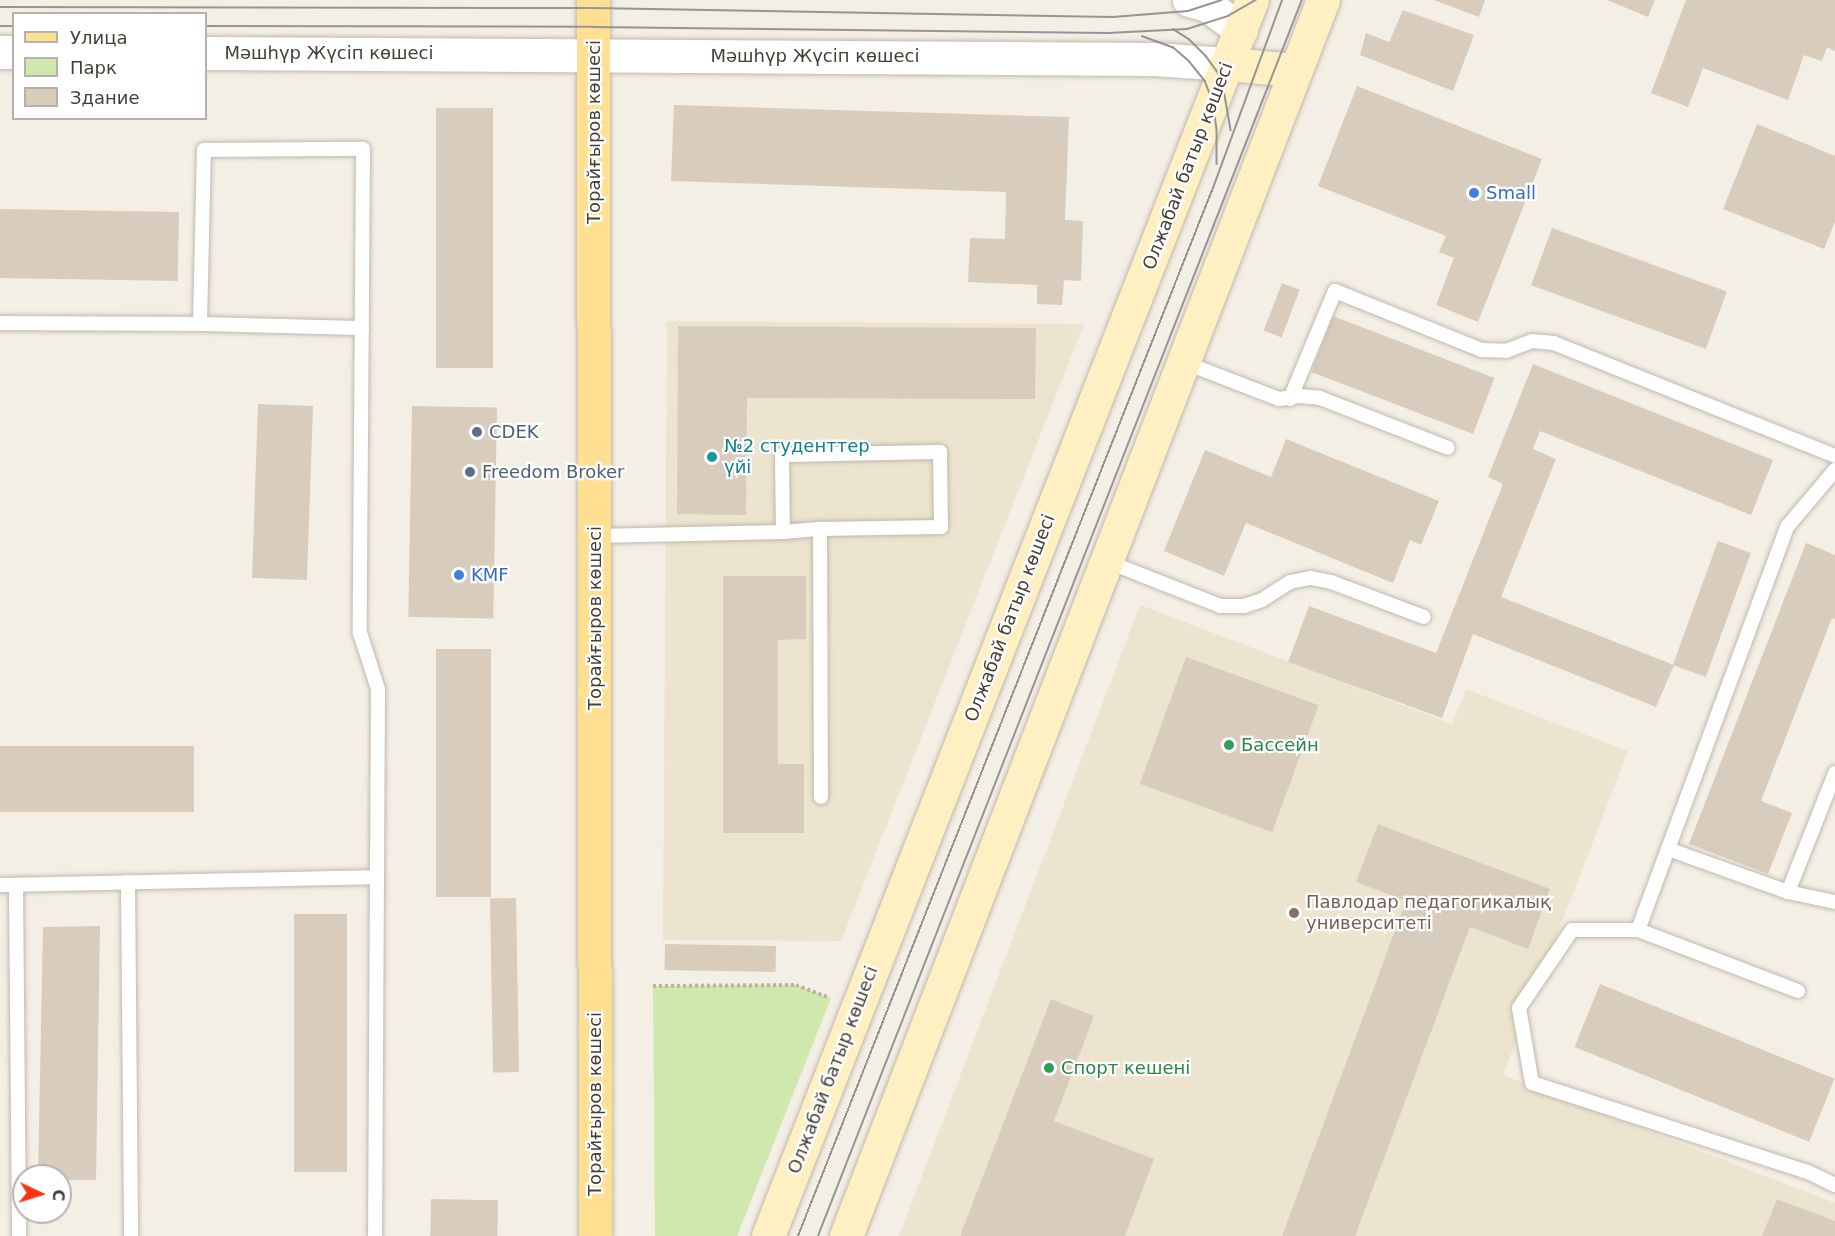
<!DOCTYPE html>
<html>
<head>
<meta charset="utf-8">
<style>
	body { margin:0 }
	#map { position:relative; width:1835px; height:1236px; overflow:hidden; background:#f3efe5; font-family:"DejaVu Sans",sans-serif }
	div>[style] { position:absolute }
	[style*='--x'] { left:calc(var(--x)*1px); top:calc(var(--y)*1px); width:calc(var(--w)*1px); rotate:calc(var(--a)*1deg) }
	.education>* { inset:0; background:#ece4cf }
	.green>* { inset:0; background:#cee8ad }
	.building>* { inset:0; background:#d8cdbd; transform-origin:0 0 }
	.path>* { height:4px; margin-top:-2px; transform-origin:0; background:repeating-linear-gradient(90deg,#c0b299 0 3px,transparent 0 6px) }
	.roads { filter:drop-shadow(0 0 2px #c1b9ab) drop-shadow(0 0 2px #c1b9ab) }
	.service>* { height:14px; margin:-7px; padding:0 7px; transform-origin:7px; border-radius:7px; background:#fff }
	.tertiary>* { height:33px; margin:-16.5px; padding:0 16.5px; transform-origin:16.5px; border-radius:16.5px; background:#fff }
	.secondary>* { height:33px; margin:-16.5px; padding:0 16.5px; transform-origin:16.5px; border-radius:16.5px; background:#fff0c3 }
	.primary>* { height:33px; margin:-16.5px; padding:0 16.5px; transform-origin:16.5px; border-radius:16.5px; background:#ffdf92 }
	.tram>* { height:1.5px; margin:-0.75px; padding:0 0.75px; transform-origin:0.75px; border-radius:0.75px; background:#959595 }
	.dots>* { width:16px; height:16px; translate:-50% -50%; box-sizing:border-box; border:3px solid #fff; border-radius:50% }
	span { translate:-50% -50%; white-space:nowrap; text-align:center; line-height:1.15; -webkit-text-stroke:4.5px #fff; paint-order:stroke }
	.street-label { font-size:18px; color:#453f35 }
	.shop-label { font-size:18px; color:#366cbe }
	.left { translate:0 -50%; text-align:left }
	.service-label { font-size:18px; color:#4e5e75 }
	.culture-label { font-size:18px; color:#0d838f }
	.leisure-label { font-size:18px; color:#27864d }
	.education-label { font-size:18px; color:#785e54 }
	.legend { position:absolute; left:12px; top:12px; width:195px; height:108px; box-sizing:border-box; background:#fff; border:2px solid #b5b2ae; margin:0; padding:8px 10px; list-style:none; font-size:18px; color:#453f35 }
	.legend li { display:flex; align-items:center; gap:12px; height:30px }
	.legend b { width:30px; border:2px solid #b5b2ae }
	.north { position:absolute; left:12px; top:1164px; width:60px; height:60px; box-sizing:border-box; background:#fff; border:2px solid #b5b2ae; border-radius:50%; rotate:94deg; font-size:16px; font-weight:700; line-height:24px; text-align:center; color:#453f35 }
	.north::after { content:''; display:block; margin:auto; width:21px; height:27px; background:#fd3312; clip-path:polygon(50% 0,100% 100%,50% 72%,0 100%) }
</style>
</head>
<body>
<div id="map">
	<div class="education">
		<i style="clip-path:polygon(667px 321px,1084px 324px,841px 941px,663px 940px)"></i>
		<i style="clip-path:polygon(1140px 605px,1452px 724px,1466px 689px,1628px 751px,1503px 1075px,1835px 1203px,1835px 1236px,899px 1236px)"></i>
	</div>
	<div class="green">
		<i style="clip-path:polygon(796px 985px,831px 998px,737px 1236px,655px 1236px,653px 986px)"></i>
	</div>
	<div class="building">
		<i style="clip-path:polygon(1434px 0,1485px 0,1479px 17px)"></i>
		<i style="clip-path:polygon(1607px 0,1655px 0,1648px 17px)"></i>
		<i style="clip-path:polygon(1686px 0,1835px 0,1835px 51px,1827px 47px,1822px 61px,1804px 55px,1788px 100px,1703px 68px,1688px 107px,1651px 93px)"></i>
		<i style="clip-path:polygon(1403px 10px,1474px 35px,1453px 91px,1360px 55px,1366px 33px,1389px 42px)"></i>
		<i style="clip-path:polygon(1357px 86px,1542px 159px,1478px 322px,1436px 305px,1454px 258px,1439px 252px,1446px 236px,1318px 186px)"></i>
		<i style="clip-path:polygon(674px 105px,1069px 117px,1065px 220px,1083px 221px,1081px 281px,1064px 280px,1062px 305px,1037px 304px,1037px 285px,968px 282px,970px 238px,1005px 239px,1006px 192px,671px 181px)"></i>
		<i style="left:493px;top:108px;width:260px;height:57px;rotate:90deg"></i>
		<i style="clip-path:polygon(1757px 124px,1835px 156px,1835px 222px,1824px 249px,1723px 209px)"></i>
		<i style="left:179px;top:212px;width:69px;height:179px;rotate:91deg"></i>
		<i style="left:1552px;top:228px;width:186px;height:61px;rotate:20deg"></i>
		<i style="left:1282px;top:283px;width:19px;height:51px;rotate:21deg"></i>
		<i style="left:1333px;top:316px;width:173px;height:60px;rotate:21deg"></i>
		<i style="clip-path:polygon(678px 326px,1036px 328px,1035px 399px,747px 398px,746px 515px,677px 514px)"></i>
		<i style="clip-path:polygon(1533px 364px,1773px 460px,1751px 515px,1540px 431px,1533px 449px,1556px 459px,1501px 597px,1674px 665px,1656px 707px,1473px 634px,1442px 718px,1288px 662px,1309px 606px,1436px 653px,1503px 484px,1488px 477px)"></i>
		<i style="left:313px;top:406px;width:174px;height:55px;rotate:92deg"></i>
		<i style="left:412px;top:406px;width:85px;height:211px;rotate:1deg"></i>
		<i style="clip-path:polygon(1286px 439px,1439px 501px,1421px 545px,1410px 540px,1393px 583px,1246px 523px,1224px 576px,1164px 551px,1205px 450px,1271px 477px)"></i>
		<i style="left:1718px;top:541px;width:35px;height:132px;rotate:20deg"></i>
		<i style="clip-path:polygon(1806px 543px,1835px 555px,1835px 619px,1832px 618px,1761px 801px,1792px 813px,1768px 874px,1689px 844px)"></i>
		<i style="clip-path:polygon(723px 576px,806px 576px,806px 639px,778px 640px,778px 764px,804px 764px,804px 833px,723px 833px)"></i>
		<i style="left:436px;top:649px;width:55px;height:248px"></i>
		<i style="left:1186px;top:657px;width:141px;height:135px;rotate:20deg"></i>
		<i style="left:194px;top:746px;width:66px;height:194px;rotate:90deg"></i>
		<i style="clip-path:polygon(1378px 824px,1550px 889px,1528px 949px,1470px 927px,1355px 1236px,1282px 1236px,1406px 901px,1356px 882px)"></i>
		<i style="left:516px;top:898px;width:174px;height:26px;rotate:89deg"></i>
		<i style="left:294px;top:914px;width:53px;height:258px"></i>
		<i style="clip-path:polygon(100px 926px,96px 1180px,60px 1180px,60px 1176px,38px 1176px,43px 927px)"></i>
		<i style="left:665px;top:944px;width:111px;height:26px;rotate:1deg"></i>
		<i style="left:1600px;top:984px;width:253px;height:68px;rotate:22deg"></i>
		<i style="clip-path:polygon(1051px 999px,1094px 1016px,1054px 1121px,1154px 1159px,1125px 1236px,960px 1236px)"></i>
		<i style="left:431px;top:1199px;width:67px;height:37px;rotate:1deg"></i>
		<i style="clip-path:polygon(1777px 1199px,1835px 1221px,1835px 1236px,1762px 1236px)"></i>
	</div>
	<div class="path">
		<i style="--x:653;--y:986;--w:143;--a:-0.4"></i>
		<i style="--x:796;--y:985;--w:33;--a:21"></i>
	</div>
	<div class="roads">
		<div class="service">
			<i style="--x:0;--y:323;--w:200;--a:0.3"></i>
			<i style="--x:200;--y:324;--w:174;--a:-88.7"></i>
			<i style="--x:204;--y:150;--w:159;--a:-0.4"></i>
			<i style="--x:363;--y:149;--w:484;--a:90.4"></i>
			<i style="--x:360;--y:633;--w:59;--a:72.2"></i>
			<i style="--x:378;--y:689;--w:547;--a:90.31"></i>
			<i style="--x:200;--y:324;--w:162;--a:1.4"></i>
			<i style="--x:1183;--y:362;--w:103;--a:21.1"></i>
			<i style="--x:1279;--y:399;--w:20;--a:-9"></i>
			<i style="--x:1299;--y:396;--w:21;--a:5"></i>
			<i style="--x:1320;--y:398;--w:137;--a:21.3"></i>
			<i style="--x:1290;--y:399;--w:117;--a:-67.4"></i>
			<i style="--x:1335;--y:291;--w:158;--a:21.9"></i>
			<i style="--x:1482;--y:350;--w:24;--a:2"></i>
			<i style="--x:1506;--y:351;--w:28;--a:-21"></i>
			<i style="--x:1532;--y:341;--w:22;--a:5"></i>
			<i style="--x:1554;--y:343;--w:303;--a:21.9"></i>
			<i style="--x:820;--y:529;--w:268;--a:89.8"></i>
			<i style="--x:595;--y:536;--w:188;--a:-1.2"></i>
			<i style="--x:783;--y:532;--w:37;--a:-5"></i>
			<i style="--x:820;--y:529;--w:121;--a:-0.9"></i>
			<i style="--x:941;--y:527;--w:75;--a:-90.8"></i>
			<i style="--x:940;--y:452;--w:158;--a:178.9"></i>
			<i style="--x:782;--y:455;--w:77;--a:89.3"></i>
			<i style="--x:1106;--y:561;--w:123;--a:21.5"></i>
			<i style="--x:1220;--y:606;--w:24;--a:0"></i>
			<i style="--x:1244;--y:606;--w:19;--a:-18"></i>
			<i style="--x:1262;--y:600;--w:33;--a:-33"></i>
			<i style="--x:1290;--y:582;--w:21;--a:-11"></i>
			<i style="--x:1311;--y:578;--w:20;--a:11"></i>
			<i style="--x:1331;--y:582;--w:99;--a:20.6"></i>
			<i style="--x:1668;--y:849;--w:127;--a:19.7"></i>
			<i style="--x:1788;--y:892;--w:48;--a:12"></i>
			<i style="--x:128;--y:882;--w:354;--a:89.5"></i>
			<i style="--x:0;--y:885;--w:377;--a:-1.2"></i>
			<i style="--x:16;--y:885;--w:351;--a:89.5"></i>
			<i style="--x:1788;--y:892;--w:128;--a:-68.4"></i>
			<i style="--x:1638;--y:930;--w:430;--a:-69.7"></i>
			<i style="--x:1787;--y:527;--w:75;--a:-49.9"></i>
			<i style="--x:1798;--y:991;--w:171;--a:-159.1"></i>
			<i style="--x:1638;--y:930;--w:66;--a:180"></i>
			<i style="--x:1572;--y:930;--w:94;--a:124.2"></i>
			<i style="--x:1519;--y:1008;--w:76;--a:80.2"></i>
			<i style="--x:1532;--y:1083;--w:290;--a:17.9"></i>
			<i style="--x:1808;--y:1172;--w:30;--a:26"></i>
		</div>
		<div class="tertiary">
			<i style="--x:1189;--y:0;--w:19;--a:16"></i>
			<i style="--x:1207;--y:5;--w:42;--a:36.3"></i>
			<i style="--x:0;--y:52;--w:14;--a:0"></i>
			<i style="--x:206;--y:53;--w:948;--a:0.36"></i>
			<i style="--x:1154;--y:59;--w:73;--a:3.9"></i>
		</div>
		<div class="secondary">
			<i style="--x:1227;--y:64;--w:69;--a:5"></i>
			<i style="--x:768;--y:1236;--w:1327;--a:-68.62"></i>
			<i style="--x:846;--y:1236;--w:1325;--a:-68.9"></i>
		</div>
		<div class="primary">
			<i style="--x:593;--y:0;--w:1236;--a:89.91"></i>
		</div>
	</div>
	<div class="tram">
		<i style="--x:0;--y:7;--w:593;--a:0.1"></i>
		<i style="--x:593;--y:8;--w:520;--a:0.99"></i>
		<i style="--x:1113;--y:17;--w:75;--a:-4.6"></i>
		<i style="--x:1188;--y:11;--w:35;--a:-18"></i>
		<i style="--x:0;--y:26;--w:14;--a:0"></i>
		<i style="--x:206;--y:26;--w:387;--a:0.1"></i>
		<i style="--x:593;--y:27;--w:515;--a:0.67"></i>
		<i style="--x:1108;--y:33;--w:79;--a:-2.9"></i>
		<i style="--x:1187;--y:29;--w:43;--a:-17.6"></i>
		<i style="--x:1228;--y:16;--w:32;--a:-30"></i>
		<i style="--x:1173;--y:29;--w:19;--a:32"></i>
		<i style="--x:1189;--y:39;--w:24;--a:45"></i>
		<i style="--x:1206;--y:56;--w:27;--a:54"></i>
		<i style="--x:1222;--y:78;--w:53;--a:80.2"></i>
		<i style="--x:1142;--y:36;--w:33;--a:20"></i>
		<i style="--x:1173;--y:47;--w:21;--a:41"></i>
		<i style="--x:1189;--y:61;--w:26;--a:51"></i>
		<i style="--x:1205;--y:81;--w:22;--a:68"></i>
		<i style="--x:1213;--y:101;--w:27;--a:82"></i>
		<i style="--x:1217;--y:128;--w:36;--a:90"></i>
		<i style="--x:798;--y:1236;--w:1127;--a:-68.4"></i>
		<i style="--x:1213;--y:188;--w:200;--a:-69.8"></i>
		<i style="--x:818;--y:1236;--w:1327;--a:-68.62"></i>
	</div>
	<div class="dots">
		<i style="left:1474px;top:193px;background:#3f7fe0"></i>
		<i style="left:477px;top:432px;background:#5c6f8a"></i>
		<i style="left:712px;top:457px;background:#0f9aa8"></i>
		<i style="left:470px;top:472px;background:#5c6f8a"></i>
		<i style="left:459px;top:575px;background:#3f7fe0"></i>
		<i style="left:1229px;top:745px;background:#2e9e5b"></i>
		<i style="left:1294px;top:913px;background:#8d6e63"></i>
		<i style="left:1049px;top:1068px;background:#2e9e5b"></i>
	</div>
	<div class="street-label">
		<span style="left:329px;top:53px">Мәшһүр Жүсіп көшесі</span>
		<span style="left:815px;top:56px">Мәшһүр Жүсіп көшесі</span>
		<span style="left:594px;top:132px;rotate:-90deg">Торайғыров көшесі</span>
		<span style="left:1188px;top:166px;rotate:-69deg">Олжабай батыр көшесі</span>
		<span style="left:595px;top:618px;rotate:-90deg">Торайғыров көшесі</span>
		<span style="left:1010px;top:618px;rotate:-69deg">Олжабай батыр көшесі</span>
		<span style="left:833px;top:1070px;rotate:-69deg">Олжабай батыр көшесі</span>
		<span style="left:595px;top:1104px;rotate:-90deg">Торайғыров көшесі</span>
	</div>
	<div class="shop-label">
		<span class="left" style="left:1486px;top:193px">Small</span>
		<span class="left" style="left:471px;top:575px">KMF</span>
	</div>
	<div class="service-label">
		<span class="left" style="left:489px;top:432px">CDEK</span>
		<span class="left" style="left:482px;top:472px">Freedom Broker</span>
	</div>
	<div class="culture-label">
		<span class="left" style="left:724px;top:457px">№2 студенттер<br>үйі</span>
	</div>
	<div class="leisure-label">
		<span class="left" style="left:1241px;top:745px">Бассейн</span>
		<span class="left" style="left:1061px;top:1068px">Спорт кешені</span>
	</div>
	<div class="education-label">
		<span class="left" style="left:1306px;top:913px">Павлодар педагогикалық<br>университеті</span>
	</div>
	<ul class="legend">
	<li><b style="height:8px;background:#ffdf92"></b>Улица</li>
	<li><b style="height:16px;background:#cee8ad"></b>Парк</li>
	<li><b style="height:16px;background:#d8cdbd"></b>Здание</li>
	</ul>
	<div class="north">С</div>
</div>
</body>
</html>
